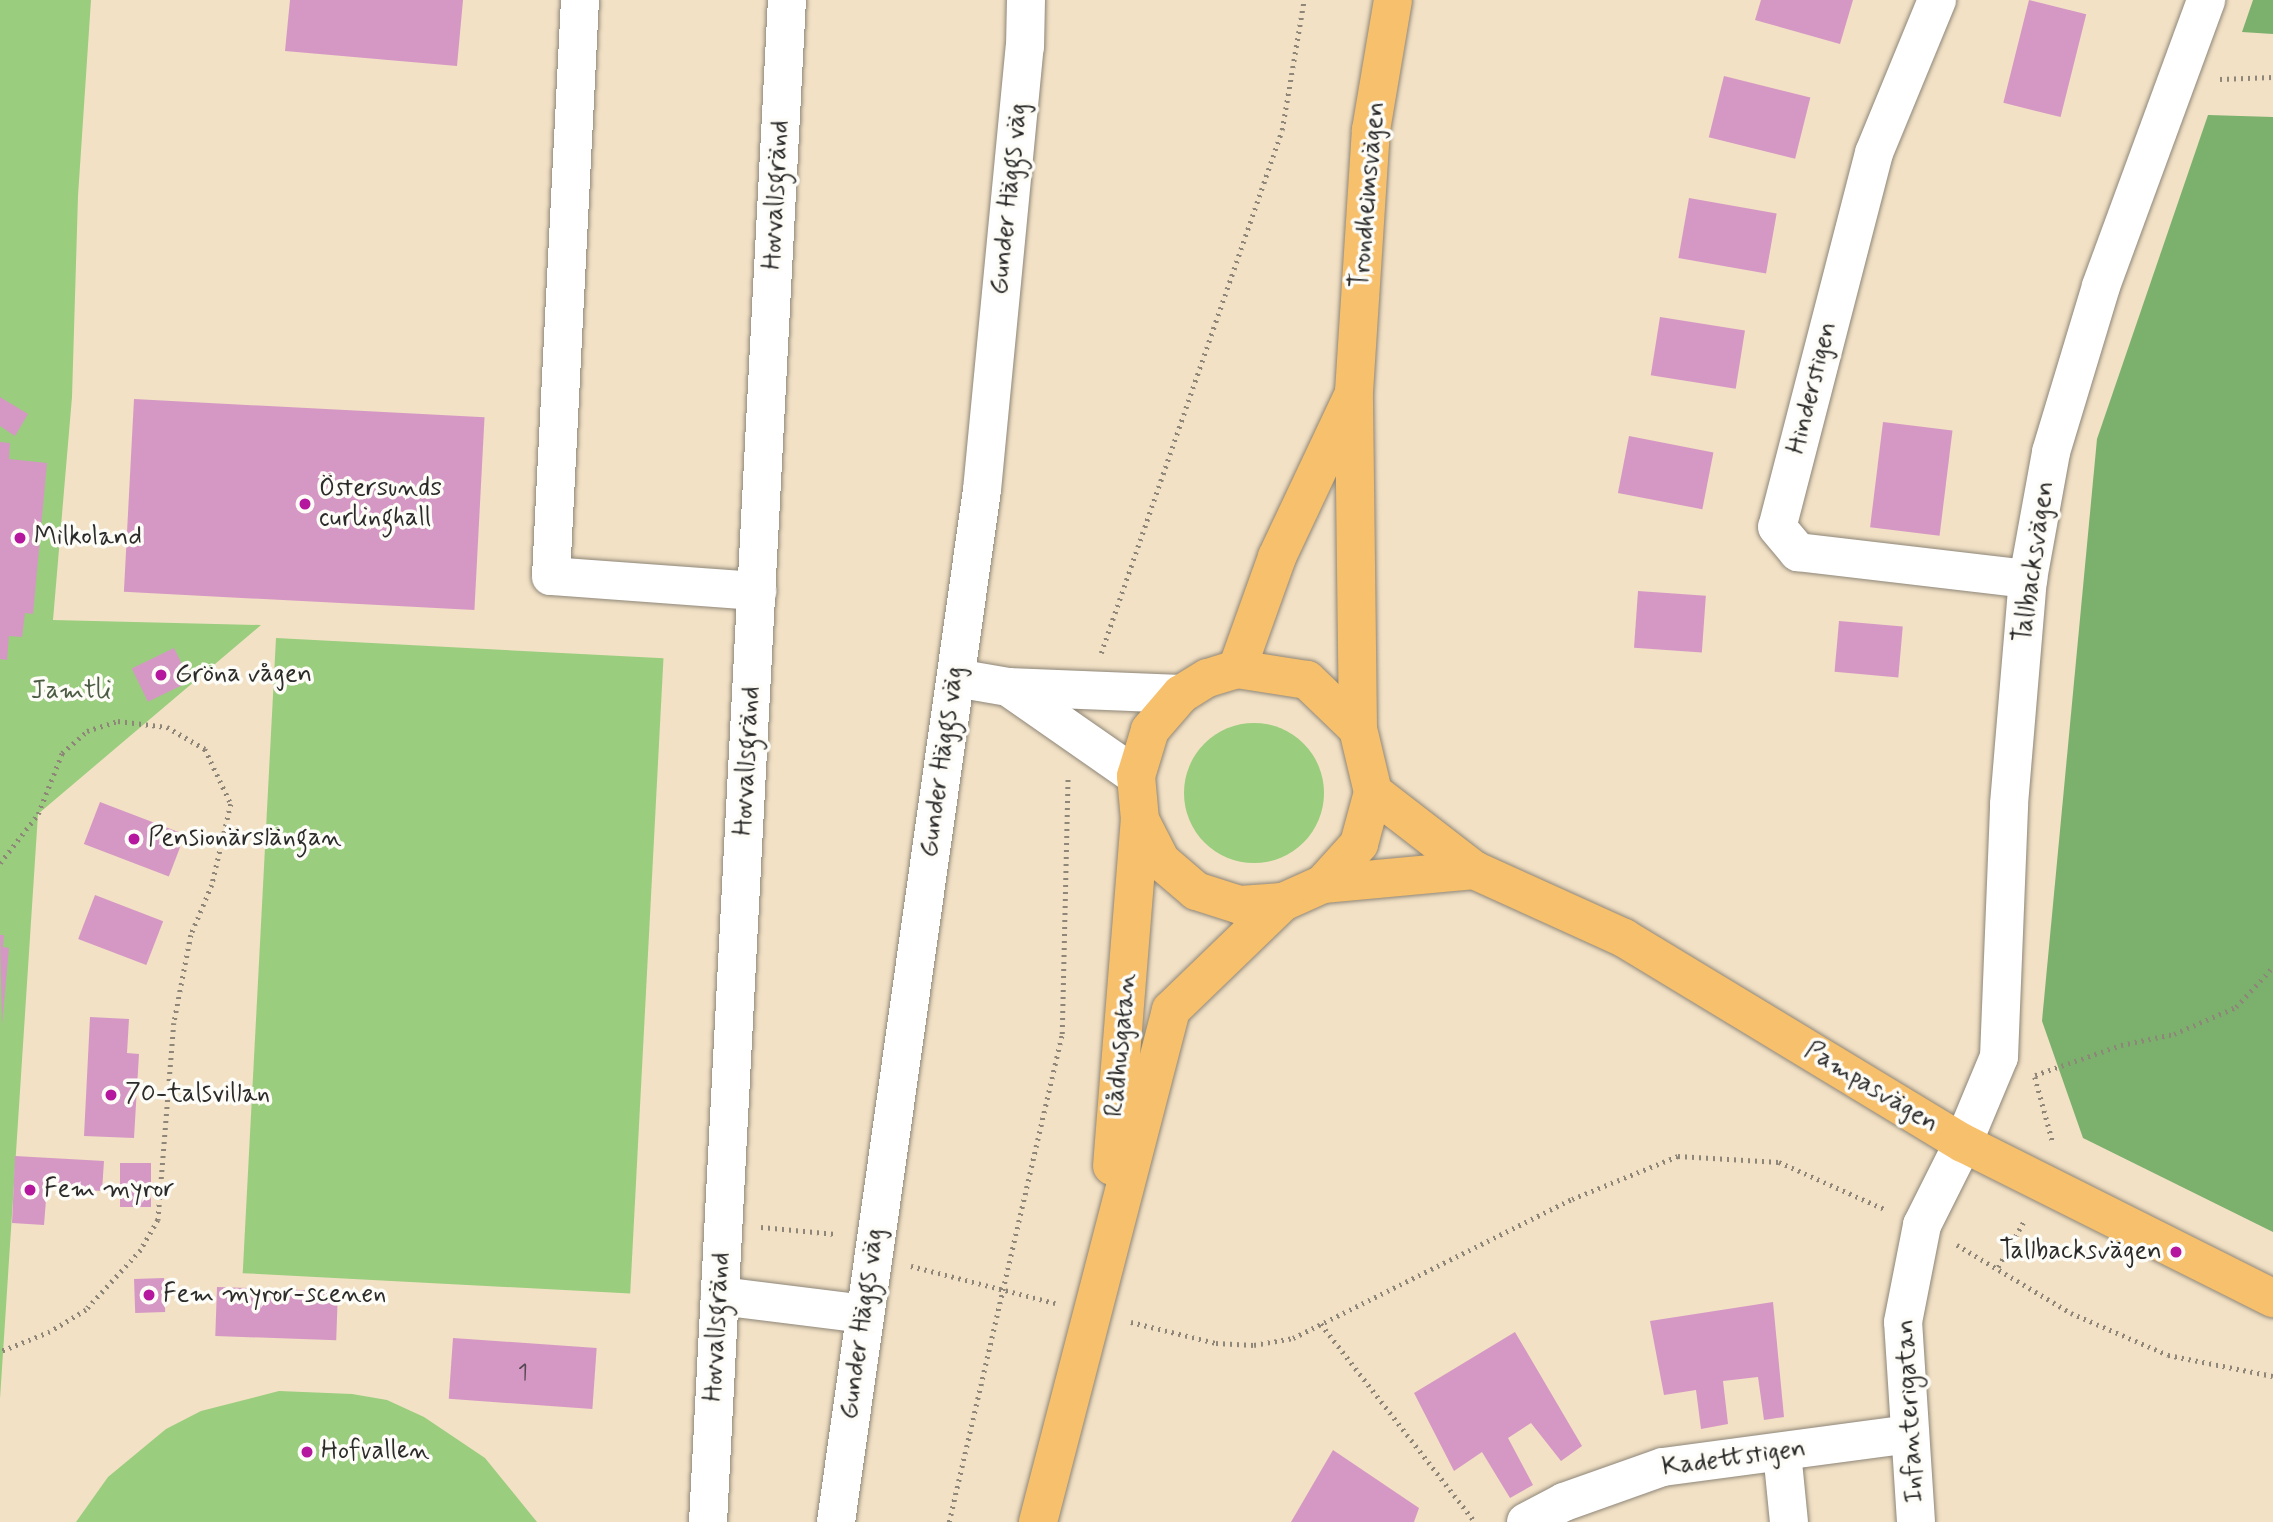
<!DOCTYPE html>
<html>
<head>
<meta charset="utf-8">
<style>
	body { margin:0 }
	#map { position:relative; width:2273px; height:1522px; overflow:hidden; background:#f2e1c5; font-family:Mynerve,sans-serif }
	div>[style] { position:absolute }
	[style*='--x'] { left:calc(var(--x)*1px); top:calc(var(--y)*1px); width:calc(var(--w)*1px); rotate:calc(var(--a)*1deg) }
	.green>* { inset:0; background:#9acd7e; transform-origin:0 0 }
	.round { border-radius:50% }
	.forest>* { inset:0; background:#7bb06d }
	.building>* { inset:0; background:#d598c4; transform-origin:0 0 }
	.path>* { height:4.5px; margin-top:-2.25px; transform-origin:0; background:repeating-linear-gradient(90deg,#8e8678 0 2px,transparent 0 7px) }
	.roads { filter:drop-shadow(0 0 2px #8e8678) drop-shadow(0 0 2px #8e8678) }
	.minor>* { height:38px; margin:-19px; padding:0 19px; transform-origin:19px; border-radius:19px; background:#fff }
	.major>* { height:38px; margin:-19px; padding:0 19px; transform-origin:19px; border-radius:19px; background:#f7c06c }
	.dots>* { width:19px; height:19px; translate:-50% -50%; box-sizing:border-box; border:4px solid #fdfcf7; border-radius:50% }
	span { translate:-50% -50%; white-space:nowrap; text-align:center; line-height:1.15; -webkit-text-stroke:7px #fdfcf7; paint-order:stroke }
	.number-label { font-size:23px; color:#564651 }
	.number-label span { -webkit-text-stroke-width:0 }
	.street-label { font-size:26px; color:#2b2b2b }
	.poi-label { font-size:26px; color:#2b2b2b }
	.left { translate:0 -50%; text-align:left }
	.right { translate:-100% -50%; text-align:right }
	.park-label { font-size:26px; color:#4c5c44 }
</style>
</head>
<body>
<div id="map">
	<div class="green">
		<i style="clip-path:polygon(0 0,91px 0,78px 196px,72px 397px,53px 620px,261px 625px,38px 814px,0 1399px)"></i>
		<i style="left:276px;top:638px;width:388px;height:636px;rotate:3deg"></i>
		<i class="round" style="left:1184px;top:723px;width:140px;height:140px"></i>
		<i style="clip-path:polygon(279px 1391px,352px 1394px,387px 1400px,424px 1417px,485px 1458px,537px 1522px,76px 1522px,108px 1477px,166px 1429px,201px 1411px)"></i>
	</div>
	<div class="forest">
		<i style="clip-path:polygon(2253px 0,2273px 0,2273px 34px,2242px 32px)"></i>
		<i style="clip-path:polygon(2208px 115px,2273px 117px,2273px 1232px,2083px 1138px,2042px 1021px,2097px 439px)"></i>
	</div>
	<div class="building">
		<i style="clip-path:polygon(290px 0,463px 0,457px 66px,285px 51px)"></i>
		<i style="clip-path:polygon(1761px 0,1853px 0,1840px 44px,1755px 20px)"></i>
		<i style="left:2029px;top:0;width:59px;height:106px;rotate:14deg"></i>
		<i style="left:1724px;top:76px;width:89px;height:63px;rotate:14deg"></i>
		<i style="left:1689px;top:198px;width:89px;height:61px;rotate:10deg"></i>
		<i style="left:1660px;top:317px;width:86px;height:59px;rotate:9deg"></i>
		<i style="clip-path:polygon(0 397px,28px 414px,15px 436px,0 426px)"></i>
		<i style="left:134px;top:399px;width:351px;height:193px;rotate:3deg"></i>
		<i style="left:1883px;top:422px;width:70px;height:106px;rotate:7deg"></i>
		<i style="left:1629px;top:436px;width:86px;height:58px;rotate:11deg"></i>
		<i style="clip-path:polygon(0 442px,10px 443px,9px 459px,47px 463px,33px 614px,25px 613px,22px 637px,9px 636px,7px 660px,0 659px)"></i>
		<i style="left:1638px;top:591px;width:68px;height:57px;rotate:4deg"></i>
		<i style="left:1839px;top:621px;width:64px;height:51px;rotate:5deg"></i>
		<i style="left:174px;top:648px;width:37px;height:47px;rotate:64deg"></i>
		<i style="left:100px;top:802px;width:91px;height:45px;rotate:21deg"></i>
		<i style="left:95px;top:895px;width:73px;height:47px;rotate:21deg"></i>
		<i style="clip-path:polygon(0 935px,4px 935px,3px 947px,9px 948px,2px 1025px)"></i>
		<i style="clip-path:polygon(90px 1017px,129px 1019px,127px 1053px,139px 1054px,134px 1138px,84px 1136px)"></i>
		<i style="clip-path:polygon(15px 1156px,104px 1161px,102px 1191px,47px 1188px,44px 1225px,12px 1223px)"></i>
		<i style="left:120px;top:1163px;width:31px;height:44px"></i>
		<i style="left:164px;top:1278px;width:34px;height:30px;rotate:88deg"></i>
		<i style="left:217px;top:1287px;width:121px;height:49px;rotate:2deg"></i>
		<i style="clip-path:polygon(1773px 1302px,1784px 1417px,1764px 1420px,1758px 1377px,1723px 1381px,1728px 1424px,1701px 1429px,1696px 1390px,1664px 1395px,1650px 1321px)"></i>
		<i style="clip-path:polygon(1515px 1332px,1582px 1446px,1561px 1461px,1531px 1423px,1508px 1438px,1533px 1485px,1510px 1498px,1482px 1452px,1454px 1471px,1414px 1393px)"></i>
		<i style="left:453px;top:1338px;width:144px;height:61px;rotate:4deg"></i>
		<i style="clip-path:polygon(1333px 1450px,1419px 1508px,1414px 1522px,1291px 1522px)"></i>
	</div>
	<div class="path">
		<i style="--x:2220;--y:79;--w:53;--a:-2.2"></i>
		<i style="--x:1101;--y:653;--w:553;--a:-70.91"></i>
		<i style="--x:1282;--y:130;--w:132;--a:-80.4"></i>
		<i style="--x:0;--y:863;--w:62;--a:-52.2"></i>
		<i style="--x:38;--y:814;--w:66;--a:-68.5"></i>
		<i style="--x:62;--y:753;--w:33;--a:-41"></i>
		<i style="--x:87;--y:731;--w:33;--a:-18"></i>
		<i style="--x:118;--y:721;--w:49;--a:7"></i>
		<i style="--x:167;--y:727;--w:44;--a:30.1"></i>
		<i style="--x:205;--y:749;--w:61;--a:64.7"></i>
		<i style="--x:231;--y:804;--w:83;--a:103.2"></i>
		<i style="--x:212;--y:885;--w:54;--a:112.8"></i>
		<i style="--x:191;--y:935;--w:90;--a:100.9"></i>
		<i style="--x:174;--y:1023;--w:198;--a:94.6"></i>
		<i style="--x:158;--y:1220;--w:34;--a:120"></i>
		<i style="--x:141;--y:1250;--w:81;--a:132.5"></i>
		<i style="--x:86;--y:1310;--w:42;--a:148.6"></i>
		<i style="--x:50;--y:1332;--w:54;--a:158.2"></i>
		<i style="--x:2035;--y:1075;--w:91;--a:-19.2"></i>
		<i style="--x:2121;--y:1045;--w:54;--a:-11.7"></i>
		<i style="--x:2174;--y:1034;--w:68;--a:-23.5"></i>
		<i style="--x:2236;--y:1007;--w:54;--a:-47.2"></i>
		<i style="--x:2035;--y:1077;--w:68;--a:74.7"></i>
		<i style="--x:761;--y:1227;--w:75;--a:5.3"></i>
		<i style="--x:1957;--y:1245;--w:133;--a:30.8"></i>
		<i style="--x:2071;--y:1313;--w:106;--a:23.4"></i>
		<i style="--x:2168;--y:1355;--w:107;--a:11.3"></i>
		<i style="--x:911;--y:1266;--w:149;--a:14.4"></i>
		<i style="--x:1998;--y:1267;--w:55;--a:-60.6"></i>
		<i style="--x:1131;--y:1322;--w:88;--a:13.9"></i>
		<i style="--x:1216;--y:1343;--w:38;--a:3"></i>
		<i style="--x:1254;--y:1345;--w:40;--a:-10"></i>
		<i style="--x:1293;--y:1338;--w:312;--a:-26.5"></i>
		<i style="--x:1572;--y:1199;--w:114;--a:-22.1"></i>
		<i style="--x:1678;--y:1156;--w:101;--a:3.4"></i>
		<i style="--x:1779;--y:1162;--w:118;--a:24"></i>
		<i style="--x:1321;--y:1324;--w:251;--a:52.1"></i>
		<i style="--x:949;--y:1522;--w:501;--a:-76.96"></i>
		<i style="--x:1062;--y:1034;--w:258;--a:-88.7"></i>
	</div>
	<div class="roads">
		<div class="minor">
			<i style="--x:580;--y:0;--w:577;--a:92.88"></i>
			<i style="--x:551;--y:576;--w:207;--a:4.2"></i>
			<i style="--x:1937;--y:0;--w:165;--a:112.4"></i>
			<i style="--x:1874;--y:153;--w:386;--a:104.5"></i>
			<i style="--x:1777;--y:527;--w:33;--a:50"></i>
			<i style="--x:1798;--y:552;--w:232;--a:6.7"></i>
			<i style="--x:956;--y:678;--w:53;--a:9.8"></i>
			<i style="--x:1008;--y:687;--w:173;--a:2.3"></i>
			<i style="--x:1008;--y:687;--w:156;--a:34.8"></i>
			<i style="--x:720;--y:1296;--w:146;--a:7.1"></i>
			<i style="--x:1782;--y:1452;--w:70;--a:84.3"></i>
			<i style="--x:708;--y:1522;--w:1524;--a:-87.03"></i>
			<i style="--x:836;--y:1522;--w:1042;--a:-81.95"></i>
			<i style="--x:982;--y:490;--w:445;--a:-84.5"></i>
			<i style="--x:1025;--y:47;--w:47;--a:-88.8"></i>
			<i style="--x:1526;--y:1522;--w:43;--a:-27.8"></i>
			<i style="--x:1564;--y:1502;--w:105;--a:-19.5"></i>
			<i style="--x:1663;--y:1467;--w:248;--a:-7.6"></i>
			<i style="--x:1916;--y:1522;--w:200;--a:-93.7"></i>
			<i style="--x:1903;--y:1322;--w:99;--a:-78.9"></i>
			<i style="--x:1922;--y:1225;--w:92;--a:-63.4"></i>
			<i style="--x:1963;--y:1143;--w:93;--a:-67.3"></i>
			<i style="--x:1999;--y:1057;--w:253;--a:-87.7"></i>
			<i style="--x:2009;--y:804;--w:226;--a:-85.2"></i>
			<i style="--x:2028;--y:579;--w:129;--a:-79.7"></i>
			<i style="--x:2051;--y:452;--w:173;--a:-73.2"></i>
			<i style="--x:2101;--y:286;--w:305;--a:-69.8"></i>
		</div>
		<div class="major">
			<i style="--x:1237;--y:669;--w:119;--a:-70.3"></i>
			<i style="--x:1277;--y:557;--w:174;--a:-64.8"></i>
			<i style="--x:1358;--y:729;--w:71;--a:-136.1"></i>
			<i style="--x:1307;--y:680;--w:71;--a:-171.1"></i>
			<i style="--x:1237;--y:669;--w:31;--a:163"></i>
			<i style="--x:1207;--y:678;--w:31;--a:148"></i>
			<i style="--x:1181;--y:694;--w:48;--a:130.7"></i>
			<i style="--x:1150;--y:730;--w:48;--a:106.9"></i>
			<i style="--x:1136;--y:776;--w:44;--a:84.8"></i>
			<i style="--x:1140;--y:820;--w:46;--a:62.9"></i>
			<i style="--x:1161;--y:861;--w:46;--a:40.6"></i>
			<i style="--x:1196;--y:891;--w:46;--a:17.7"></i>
			<i style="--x:1240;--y:905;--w:43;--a:-4"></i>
			<i style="--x:1283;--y:902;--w:44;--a:-24.2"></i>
			<i style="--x:1323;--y:884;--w:54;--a:-48"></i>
			<i style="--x:1359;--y:844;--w:54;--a:-74.9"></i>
			<i style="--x:1373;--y:792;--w:65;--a:-103.4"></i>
			<i style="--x:1358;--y:729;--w:337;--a:-90.7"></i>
			<i style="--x:1354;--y:392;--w:263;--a:-86.3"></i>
			<i style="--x:1371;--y:130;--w:132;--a:-80.4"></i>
			<i style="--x:1373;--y:792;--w:128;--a:37.7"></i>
			<i style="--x:1474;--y:870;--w:165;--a:24.4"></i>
			<i style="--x:1624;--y:938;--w:396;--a:31.2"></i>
			<i style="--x:1963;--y:1143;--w:347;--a:26.6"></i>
			<i style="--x:1323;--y:884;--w:152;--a:-5.3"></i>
			<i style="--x:1112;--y:1166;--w:347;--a:-85.4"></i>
			<i style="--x:1038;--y:1522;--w:529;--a:-75.44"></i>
			<i style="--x:1171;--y:1010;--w:156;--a:-44"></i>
		</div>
	</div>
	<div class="dots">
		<i style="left:305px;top:504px;background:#b5179e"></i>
		<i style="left:20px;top:538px;background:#b5179e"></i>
		<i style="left:161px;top:675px;background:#b5179e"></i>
		<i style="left:134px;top:839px;background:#b5179e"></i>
		<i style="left:111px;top:1095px;background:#b5179e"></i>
		<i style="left:30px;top:1190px;background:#b5179e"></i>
		<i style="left:2176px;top:1252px;background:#b5179e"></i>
		<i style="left:149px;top:1295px;background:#b5179e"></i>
		<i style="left:307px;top:1452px;background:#b5179e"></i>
	</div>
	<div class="number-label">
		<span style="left:523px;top:1373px">1</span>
	</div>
	<div class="street-label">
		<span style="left:777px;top:195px;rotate:-87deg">Hovvallsgränd</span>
		<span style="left:1369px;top:195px;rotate:-85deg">Trondheimsvägen</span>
		<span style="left:1010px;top:199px;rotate:-84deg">Gunder Häggs väg</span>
		<span style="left:1813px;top:388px;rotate:-76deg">Hinderstigen</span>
		<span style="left:2035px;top:562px;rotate:-82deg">Tallbacksvägen</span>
		<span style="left:748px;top:761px;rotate:-87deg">Hovvallsgränd</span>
		<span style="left:943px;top:762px;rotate:-82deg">Gunder Häggs väg</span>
		<span style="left:1122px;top:1045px;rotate:-85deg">Rådhusgatan</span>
		<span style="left:1871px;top:1088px;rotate:31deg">Pampasvägen</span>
		<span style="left:863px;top:1324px;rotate:-82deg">Gunder Häggs väg</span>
		<span style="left:718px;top:1327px;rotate:-87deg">Hovvallsgränd</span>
		<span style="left:1911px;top:1411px;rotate:-93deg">Infanterigatan</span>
		<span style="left:1734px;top:1459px;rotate:-8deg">Kadettstigen</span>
	</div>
	<div class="poi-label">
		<span class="left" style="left:319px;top:504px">Östersunds<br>curlinghall</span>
		<span class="left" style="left:34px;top:538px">Milkoland</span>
		<span class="left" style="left:175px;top:675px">Gröna vågen</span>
		<span class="left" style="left:148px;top:839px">Pensionärslängan</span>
		<span class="left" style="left:125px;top:1095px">70-talsvillan</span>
		<span class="left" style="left:44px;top:1190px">Fem myror</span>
		<span class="right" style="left:2162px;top:1252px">Tallbacksvägen</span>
		<span class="left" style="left:163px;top:1295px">Fem myror-scenen</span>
		<span class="left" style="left:321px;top:1452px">Hofvallen</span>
	</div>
	<div class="park-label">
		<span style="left:71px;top:692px">Jamtli</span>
	</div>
</div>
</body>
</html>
